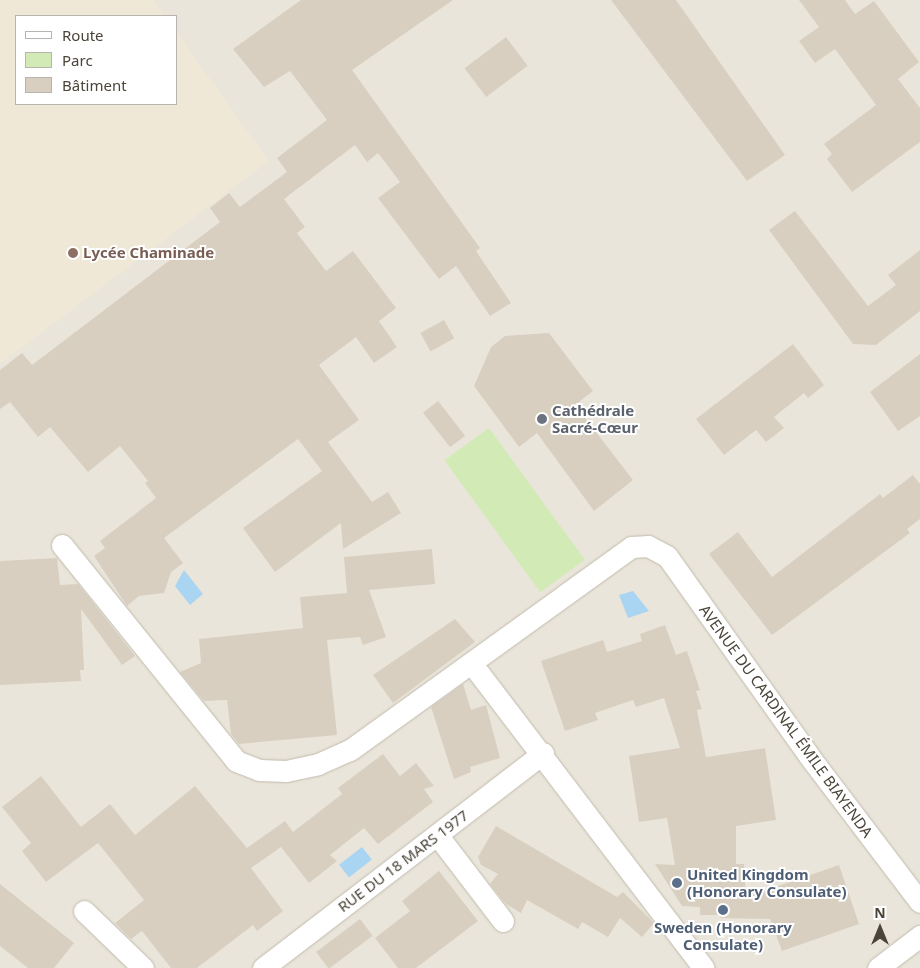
<!DOCTYPE html>
<html>
<head>
<meta charset="utf-8">
<style>
	body { margin:0 }
	#map { position:relative; width:920px; height:968px; overflow:hidden; background:#f6f3ec; font-family:"Noto Sans",sans-serif }
	div>[style] { position:absolute }
	[style*='--x'] { left:calc(var(--x)*1px); top:calc(var(--y)*1px); width:calc(var(--w)*1px); rotate:calc(var(--a)*1deg) }
	.residential>* { inset:0; background:#eae5da }
	.education>* { inset:0; background:#efe8d6 }
	.green>* { inset:0; background:#d2eab5; transform-origin:0 0 }
	.water>* { inset:0; background:#a9d4f2; transform-origin:0 0 }
	.building>* { inset:0; background:#d8cfc1; transform-origin:0 0 }
	.roads { filter:drop-shadow(0 0 1px #c2bbae) drop-shadow(0 0 1px #c2bbae) }
	.street>* { height:21px; margin:-10.5px; padding:0 10.5px; transform-origin:10.5px; border-radius:10.5px; background:#fff }
	.dots>* { width:14px; height:14px; translate:-50% -50%; box-sizing:border-box; border:2px solid #fff; border-radius:50% }
	span { translate:-50% -50%; white-space:nowrap; text-align:center; line-height:1.15; -webkit-text-stroke:4px #fff; paint-order:stroke }
	.education-label { font-size:15px; color:#785e54; font-weight:700 }
	.left { translate:0 -50%; text-align:left }
	.worship-label { font-size:15px; color:#5b616d; font-weight:700 }
	.street-label { font-size:15px; color:#4b4439 }
	.service-label { font-size:15px; color:#4e5e75; font-weight:700 }
	.legend { position:absolute; left:15px; top:15px; width:162px; height:90px; box-sizing:border-box; background:#fff; border:1px solid #b7b4b0; margin:0; padding:6px 9px; list-style:none; font-size:15px; color:#4b4439 }
	.legend li { display:flex; align-items:center; gap:10px; height:25px }
	.legend b { width:25px; border:1px solid #b7b4b0 }
	.north { position:absolute; left:855px; top:903px; width:50px; height:50px; -webkit-text-stroke:4px #fff; paint-order:stroke; rotate:0deg; font-size:14px; font-weight:700; line-height:20px; text-align:center; color:#4b4439 }
	.north::after { content:''; display:block; margin:auto; width:18px; height:22px; background:#4b4439; clip-path:polygon(50% 0,100% 100%,50% 72%,0 100%) }
</style>
</head>
<body>
<div id="map">
	<div class="residential">
		<i style="clip-path:polygon(evenodd,0 0,920px 0,920px 968px,0 968px,0 0,16px 16px,176px 16px,176px 104px,16px 104px,16px 16px)"></i>
	</div>
	<div class="education">
		<i style="clip-path:polygon(0 0,154px 0,165px 16px,16px 16px,16px 104px,176px 104px,176px 32px,269px 161px,0 364px)"></i>
	</div>
	<div class="green">
		<i style="left:489px;top:428px;width:163px;height:55px;rotate:54deg"></i>
	</div>
	<div class="water">
		<i style="clip-path:polygon(184px 570px,203px 594px,190px 605px,175px 586px)"></i>
		<i style="clip-path:polygon(633px 591px,649px 611px,628px 618px,619px 595px)"></i>
		<i style="left:362px;top:847px;width:16px;height:29px;rotate:52deg"></i>
	</div>
	<div class="building">
		<i style="clip-path:polygon(301px 0,453px 0,352px 70px,480px 248px,476px 251px,511px 303px,490px 316px,456px 266px,439px 279px,378px 198px,400px 182px,378px 153px,367px 162px,355px 145px,284px 199px,305px 227px,297px 233px,326px 271px,353px 251px,396px 308px,379px 321px,397px 347px,374px 363px,356px 337px,319px 365px,359px 420px,328px 442px,372px 502px,388px 492px,401px 513px,343px 549px,341px 523px,275px 572px,243px 528px,322px 471px,298px 439px,164px 538px,183px 563px,171px 572px,164px 593px,139px 596px,127px 606px,94px 556px,105px 548px,100px 541px,156px 498px,145px 483px,148px 481px,120px 446px,88px 472px,50px 427px,38px 437px,10px 402px,0 409px,0 370px,22px 353px,32px 365px,220px 222px,210px 208px,229px 193px,240px 207px,287px 172px,277px 158px,327px 120px,290px 71px,264px 87px,233px 49px)"></i>
		<i style="clip-path:polygon(611px 0,676px 0,785px 155px,747px 181px)"></i>
		<i style="clip-path:polygon(799px 0,845px 0,855px 14px,874px 1px,919px 62px,898px 79px,920px 108px,920px 142px,852px 192px,827px 159px,832px 154px,824px 144px,876px 105px,835px 49px,815px 63px,799px 41px,819px 27px)"></i>
		<i style="left:506px;top:37px;width:36px;height:52px;rotate:53deg"></i>
		<i style="clip-path:polygon(795px 211px,868px 306px,896px 285px,888px 275px,920px 250px,920px 311px,876px 345px,853px 344px,769px 230px)"></i>
		<i style="left:444px;top:320px;width:21px;height:27px;rotate:61deg"></i>
		<i style="clip-path:polygon(549px 333px,593px 391px,575px 405px,633px 480px,594px 511px,537px 433px,519px 447px,474px 386px,491px 347px,505px 336px)"></i>
		<i style="clip-path:polygon(793px 344px,824px 385px,808px 398px,804px 393px,774px 417px,784px 428px,766px 442px,756px 430px,724px 455px,696px 419px)"></i>
		<i style="clip-path:polygon(920px 354px,920px 416px,898px 431px,870px 392px)"></i>
		<i style="left:438px;top:401px;width:44px;height:19px;rotate:52deg"></i>
		<i style="clip-path:polygon(913px 475px,920px 484px,920px 519px,907px 529px,910px 533px,772px 635px,709px 554px,738px 532px,772px 577px,880px 494px,883px 498px)"></i>
		<i style="clip-path:polygon(432px 549px,435px 584px,369px 590px,386px 637px,363px 645px,360px 637px,327px 640px,337px 735px,239px 744px,231px 734px,227px 700px,204px 701px,180px 672px,201px 663px,199px 639px,303px 628px,300px 597px,347px 593px,344px 557px)"></i>
		<i style="clip-path:polygon(57px 558px,60px 585px,78px 584px,135px 656px,122px 665px,81px 609px,84px 670px,80px 670px,81px 681px,0 685px,0 561px)"></i>
		<i style="clip-path:polygon(455px 619px,475px 642px,393px 703px,373px 675px)"></i>
		<i style="clip-path:polygon(665px 625px,676px 655px,687px 651px,700px 690px,696px 691px,702px 709px,697px 710px,706px 757px,765px 748px,776px 820px,736px 826px,736px 864px,744px 864px,746px 897px,839px 865px,859px 924px,782px 951px,770px 919px,720px 918px,720px 915px,700px 915px,700px 907px,682px 906px,655px 864px,675px 865px,667px 818px,639px 822px,629px 756px,680px 748px,664px 698px,636px 707px,633px 700px,595px 713px,598px 720px,565px 731px,541px 661px,603px 640px,607px 652px,642px 641px,640px 634px)"></i>
		<i style="clip-path:polygon(463px 684px,471px 710px,486px 705px,500px 758px,470px 767px,471px 772px,454px 779px,431px 707px)"></i>
		<i style="clip-path:polygon(383px 754px,400px 776px,416px 763px,434px 786px,424px 789px,433px 802px,378px 844px,364px 828px,330px 855px,337px 861px,309px 883px,281px 847px,251px 868px,283px 911px,257px 931px,253px 925px,197px 968px,171px 968px,142px 931px,131px 939px,115px 923px,144px 900px,98px 843px,46px 882px,22px 851px,31px 843px,2px 807px,41px 776px,81px 827px,110px 804px,135px 835px,195px 786px,247px 848px,285px 821px,293px 832px,342px 794px,338px 788px)"></i>
		<i style="clip-path:polygon(496px 826px,617px 897px,623px 892px,654px 923px,642px 937px,620px 918px,608px 937px,582px 922px,578px 929px,527px 900px,521px 913px,506px 904px,490px 884px,498px 874px,481px 865px,478px 857px)"></i>
		<i style="clip-path:polygon(439px 871px,478px 921px,416px 968px,398px 968px,375px 938px,410px 911px,402px 901px)"></i>
		<i style="clip-path:polygon(0 884px,74px 943px,54px 968px,28px 968px,0 946px)"></i>
		<i style="left:360px;top:919px;width:21px;height:55px;rotate:53deg"></i>
	</div>
	<div class="roads">
		<div class="street">
			<i style="--x:62;--y:545;--w:277;--a:51.1"></i>
			<i style="--x:236;--y:761;--w:25;--a:21"></i>
			<i style="--x:259;--y:770;--w:27;--a:2"></i>
			<i style="--x:286;--y:771;--w:33;--a:-12"></i>
			<i style="--x:318;--y:764;--w:35;--a:-24"></i>
			<i style="--x:350;--y:750;--w:347;--a:-35.8"></i>
			<i style="--x:631;--y:547;--w:17;--a:-3"></i>
			<i style="--x:648;--y:546;--w:21;--a:28"></i>
			<i style="--x:667;--y:556;--w:245;--a:54.6"></i>
			<i style="--x:809;--y:756;--w:183;--a:52.8"></i>
			<i style="--x:472;--y:664;--w:382;--a:52.7"></i>
			<i style="--x:438;--y:836;--w:107;--a:52.6"></i>
			<i style="--x:84;--y:911;--w:82;--a:44"></i>
			<i style="--x:263;--y:968;--w:353;--a:-37.5"></i>
			<i style="--x:878;--y:968;--w:53;--a:-37.3"></i>
		</div>
	</div>
	<div class="dots">
		<i style="left:73px;top:253px;background:#8d6e63"></i>
		<i style="left:542px;top:419px;background:#6b7280"></i>
		<i style="left:677px;top:883px;background:#5c6f8a"></i>
		<i style="left:723px;top:910px;background:#5c6f8a"></i>
	</div>
	<div class="education-label">
		<span class="left" style="left:83px;top:253px">Lycée Chaminade</span>
	</div>
	<div class="worship-label">
		<span class="left" style="left:552px;top:419px">Cathédrale<br>Sacré-Cœur</span>
	</div>
	<div class="street-label">
		<span style="left:786px;top:721px;rotate:54deg">AVENUE DU CARDINAL ÉMILE BIAYENDA</span>
		<span style="left:403px;top:861px;rotate:-37deg">RUE DU 18 MARS 1977</span>
	</div>
	<div class="service-label">
		<span class="left" style="left:687px;top:883px">United Kingdom<br>(Honorary Consulate)</span>
		<span style="left:723px;top:936px">Sweden (Honorary<br>Consulate)</span>
	</div>
	<ul class="legend">
	<li><b style="height:6px;background:#fff"></b>Route</li>
	<li><b style="height:14px;background:#d2eab5"></b>Parc</li>
	<li><b style="height:14px;background:#d8cfc1"></b>Bâtiment</li>
	</ul>
	<div class="north">N</div>
</div>
</body>
</html>
